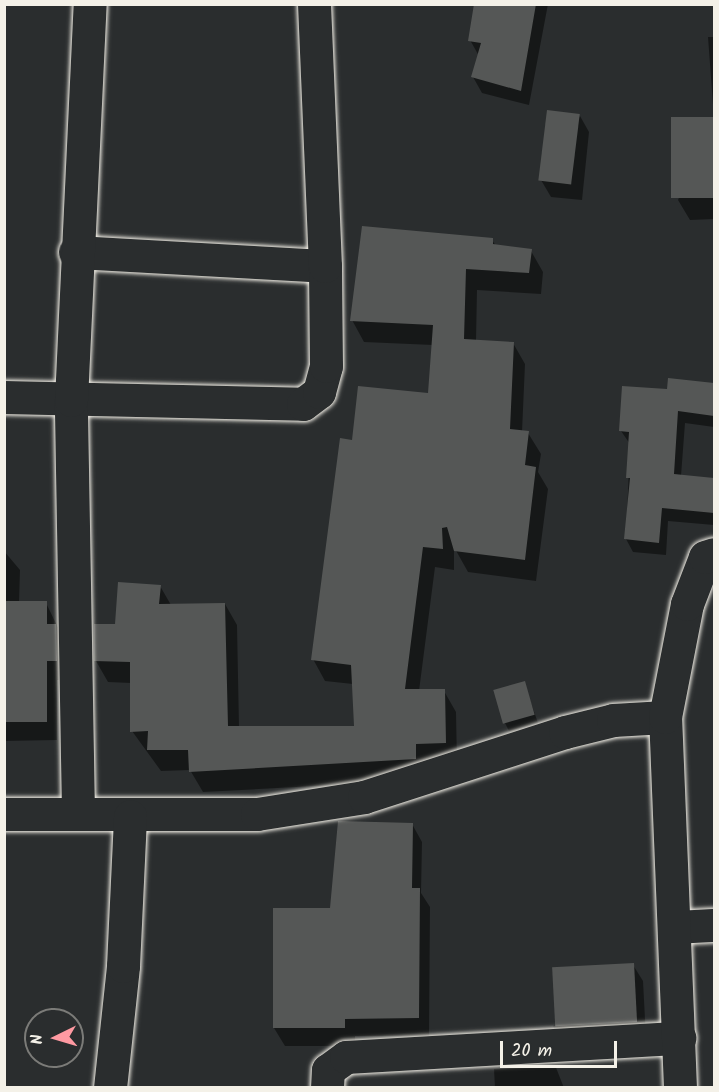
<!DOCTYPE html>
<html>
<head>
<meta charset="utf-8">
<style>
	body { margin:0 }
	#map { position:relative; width:719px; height:1092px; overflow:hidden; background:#2a2d2e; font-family:Kalam,sans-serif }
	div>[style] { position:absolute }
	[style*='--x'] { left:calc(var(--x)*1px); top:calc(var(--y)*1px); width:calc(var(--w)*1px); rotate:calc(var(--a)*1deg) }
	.shadow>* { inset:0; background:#0007 }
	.building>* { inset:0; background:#555756; transform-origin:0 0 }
	.roads { filter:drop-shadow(0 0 2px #f4f1e8) drop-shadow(0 0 2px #f4f1e8) }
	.minor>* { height:33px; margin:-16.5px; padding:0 16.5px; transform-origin:16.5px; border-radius:16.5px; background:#2a2d2e }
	span { translate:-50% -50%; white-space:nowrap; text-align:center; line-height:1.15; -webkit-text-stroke:4.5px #2a2d2e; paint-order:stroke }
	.frame { position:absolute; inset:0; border:6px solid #f4f1e8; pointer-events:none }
	.north { position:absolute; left:24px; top:1008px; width:60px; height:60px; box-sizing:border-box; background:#2a2d2e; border:2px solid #7b7b78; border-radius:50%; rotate:265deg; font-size:16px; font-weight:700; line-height:24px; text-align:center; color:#f4f1e8 }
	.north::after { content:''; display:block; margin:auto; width:21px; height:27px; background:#ff9aa2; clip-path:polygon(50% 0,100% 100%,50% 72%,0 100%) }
	.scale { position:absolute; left:500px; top:1041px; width:117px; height:27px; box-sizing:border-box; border:3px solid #f4f1e8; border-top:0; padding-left:8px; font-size:18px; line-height:21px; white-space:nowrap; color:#f4f1e8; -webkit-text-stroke:4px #2a2d2e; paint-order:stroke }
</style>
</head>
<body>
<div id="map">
	<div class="shadow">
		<i style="clip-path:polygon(476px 4px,548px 4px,529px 105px,482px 93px,473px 77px,479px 56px,470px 40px)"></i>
		<i style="clip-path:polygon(708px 37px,714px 37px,714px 219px,690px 220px,678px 200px,714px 118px)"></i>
		<i style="clip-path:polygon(580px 116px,589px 132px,582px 200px,551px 197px,541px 180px)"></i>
		<i style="clip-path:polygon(492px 240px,496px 246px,531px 251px,543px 272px,541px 294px,477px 290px,476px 341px,513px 343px,525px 364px,522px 432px,528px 433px,541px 454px,538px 472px,548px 489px,536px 581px,468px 572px,454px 547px,454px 570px,435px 567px,419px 691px,444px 691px,456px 712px,457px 764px,427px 780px,203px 792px,190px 770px,161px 771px,132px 731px,131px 683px,108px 682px,96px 661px,116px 626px,160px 586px,171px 605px,225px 604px,237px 625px,239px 727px,356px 728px,353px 684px,325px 681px,313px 659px,354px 442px,430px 394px,433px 345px,364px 342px,352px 320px)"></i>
		<i style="clip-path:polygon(669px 380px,714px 385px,714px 427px,685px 423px,681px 476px,714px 479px,714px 525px,668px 521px,666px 555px,633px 552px,626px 539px,630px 444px,621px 431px,668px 390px)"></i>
		<i style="clip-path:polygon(4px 551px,20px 570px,19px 603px,46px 603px,66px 644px,67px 680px,57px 680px,57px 740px,4px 741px)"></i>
		<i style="clip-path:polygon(524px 683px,538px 723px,509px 731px,505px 723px)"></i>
		<i style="clip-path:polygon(412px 824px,422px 842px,421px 893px,430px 907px,429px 1036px,355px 1036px,355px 1046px,285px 1046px,274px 1028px,274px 910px,331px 910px)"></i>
		<i style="clip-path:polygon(633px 965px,643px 981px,646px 1038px,562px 1043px,553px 1026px)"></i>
		<i style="clip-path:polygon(555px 1065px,564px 1088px,495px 1088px,494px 1069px)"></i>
	</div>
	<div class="building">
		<i style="clip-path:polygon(474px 4px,536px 4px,521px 91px,471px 77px,481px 43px,468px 41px)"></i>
		<i style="left:547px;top:110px;width:33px;height:71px;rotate:7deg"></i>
		<i style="left:714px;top:117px;width:81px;height:43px;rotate:90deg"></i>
		<i style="clip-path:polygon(362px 226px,493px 238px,493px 244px,532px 249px,529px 273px,466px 269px,464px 339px,514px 342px,510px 429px,529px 431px,525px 465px,536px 467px,525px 560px,454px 551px,447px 527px,442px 528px,443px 549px,423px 547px,405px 689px,445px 689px,446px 743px,416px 744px,416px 759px,189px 772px,188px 750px,147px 750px,148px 731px,130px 732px,130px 662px,94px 661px,94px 624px,115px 624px,118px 582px,161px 585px,159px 604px,225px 603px,228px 726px,354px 726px,351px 665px,311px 660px,340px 438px,352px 440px,358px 386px,428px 393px,433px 325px,350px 321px)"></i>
		<i style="clip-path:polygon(668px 378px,714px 383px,714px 416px,678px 411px,674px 474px,714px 478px,714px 513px,662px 508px,659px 543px,624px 539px,630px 478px,626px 478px,629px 432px,619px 431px,622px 386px,667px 389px)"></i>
		<i style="clip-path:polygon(4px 601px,47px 601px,47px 624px,56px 624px,57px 661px,47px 661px,47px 722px,4px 722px)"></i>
		<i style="left:525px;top:681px;width:35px;height:33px;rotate:74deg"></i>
		<i style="clip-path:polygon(338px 821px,413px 823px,412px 888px,420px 888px,419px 1018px,345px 1019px,345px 1028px,273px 1028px,273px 908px,330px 908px)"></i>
		<i style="left:634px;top:963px;width:59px;height:82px;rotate:87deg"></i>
	</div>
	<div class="roads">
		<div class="minor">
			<i style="--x:75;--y:252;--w:250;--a:3.2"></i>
			<i style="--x:4;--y:397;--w:299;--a:1.3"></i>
			<i style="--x:303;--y:404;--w:20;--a:-37"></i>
			<i style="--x:319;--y:392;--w:27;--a:-75"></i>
			<i style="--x:326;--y:366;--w:100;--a:-90.6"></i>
			<i style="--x:325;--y:266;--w:262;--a:-92.4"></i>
			<i style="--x:78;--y:813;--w:413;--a:-91"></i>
			<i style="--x:71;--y:400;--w:396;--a:-87.3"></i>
			<i style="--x:4;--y:814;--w:253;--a:0"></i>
			<i style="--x:257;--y:814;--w:108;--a:-9"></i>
			<i style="--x:364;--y:797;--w:211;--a:-17.9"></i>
			<i style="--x:565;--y:732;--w:49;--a:-14"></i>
			<i style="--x:613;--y:720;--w:52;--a:-3.3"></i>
			<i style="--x:675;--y:927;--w:39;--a:-3"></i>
			<i style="--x:110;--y:1088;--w:123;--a:-83.9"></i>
			<i style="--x:123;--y:966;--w:150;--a:-87.3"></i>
			<i style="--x:327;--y:1088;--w:18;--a:-87"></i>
			<i style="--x:328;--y:1070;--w:22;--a:-36"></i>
			<i style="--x:346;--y:1057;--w:334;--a:-3.3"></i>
			<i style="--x:680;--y:1088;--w:371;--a:-92.3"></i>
			<i style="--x:665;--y:717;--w:115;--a:-79"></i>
			<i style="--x:687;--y:604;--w:50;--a:-69"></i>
			<i style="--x:705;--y:557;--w:9;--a:-18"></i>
		</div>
	</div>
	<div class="frame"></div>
	<div class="north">N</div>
	<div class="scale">20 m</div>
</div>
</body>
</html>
